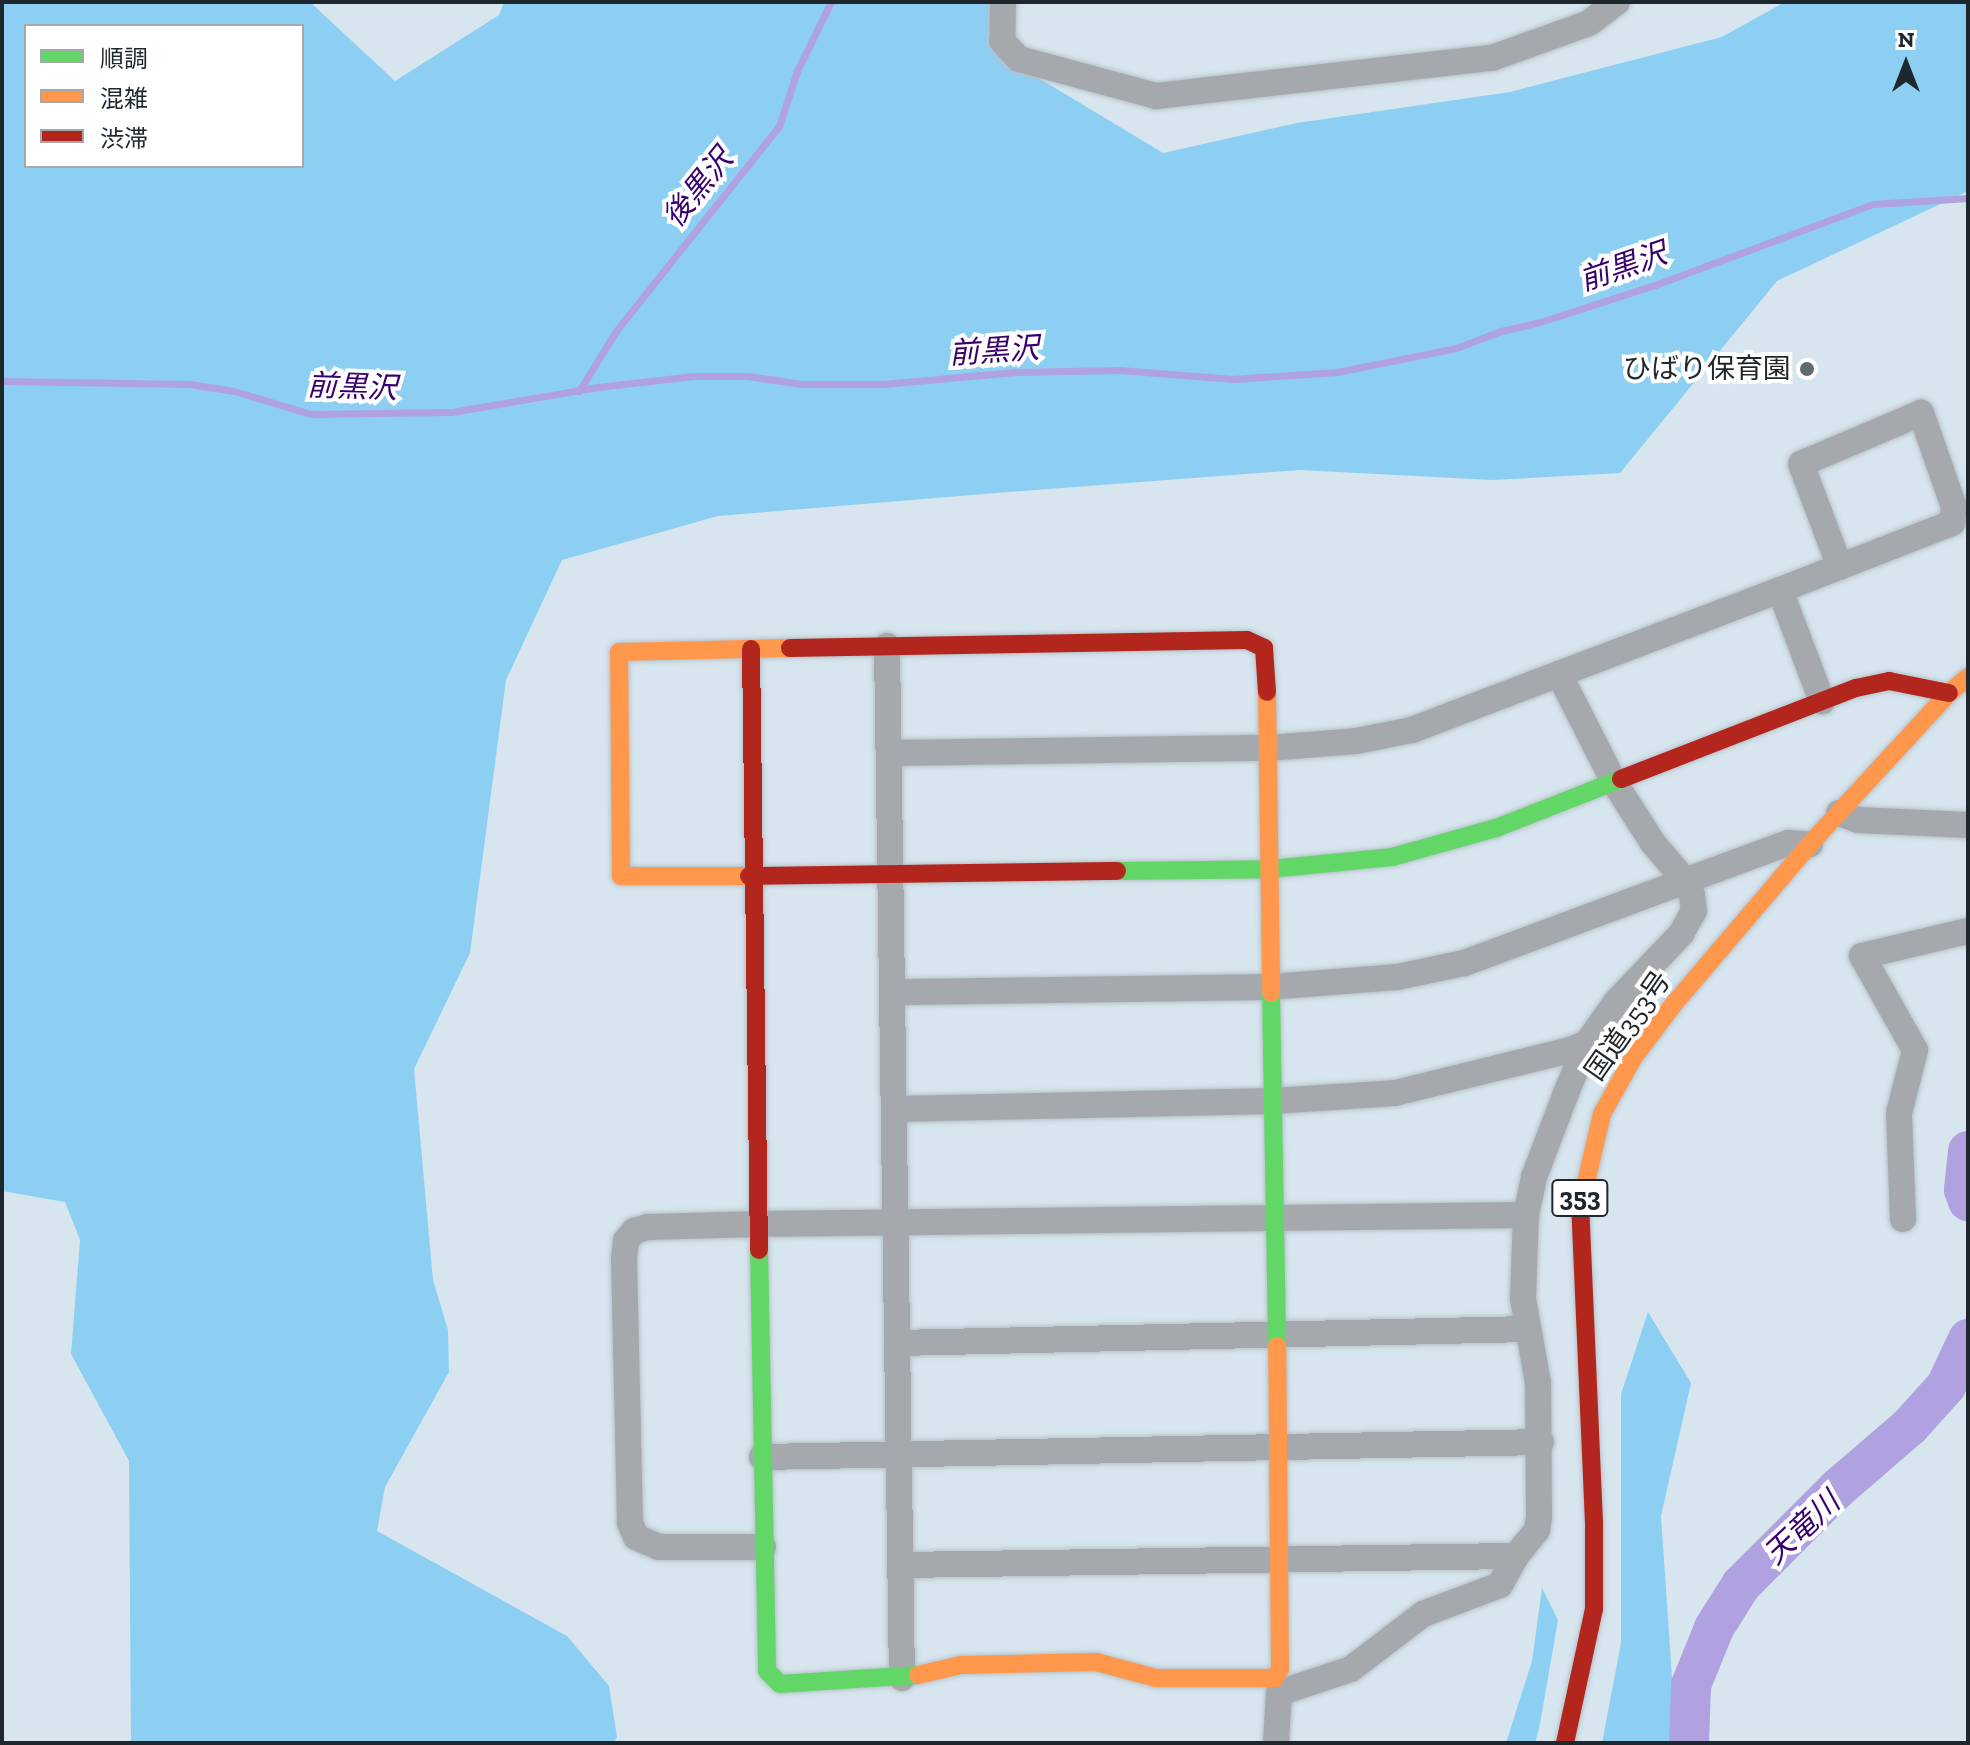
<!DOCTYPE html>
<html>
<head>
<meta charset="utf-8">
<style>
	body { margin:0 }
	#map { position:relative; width:1970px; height:1745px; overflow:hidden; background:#d7e5ee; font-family:"Zilla Slab","Noto Sans JP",serif }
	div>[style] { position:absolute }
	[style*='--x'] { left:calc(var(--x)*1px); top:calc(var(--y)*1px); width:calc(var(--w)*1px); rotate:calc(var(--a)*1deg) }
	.forest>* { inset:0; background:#8dcff2 }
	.stream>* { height:7px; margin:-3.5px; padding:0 3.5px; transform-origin:3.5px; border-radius:3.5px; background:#b0a1e0 }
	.river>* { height:40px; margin:-20px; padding:0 20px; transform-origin:20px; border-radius:20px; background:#b0a1e0 }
	.roads { filter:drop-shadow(0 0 2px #b7c2ca) drop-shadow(0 0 2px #b7c2ca) }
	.street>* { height:26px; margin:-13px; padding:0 13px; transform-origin:13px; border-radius:13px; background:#a5a9ad }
	.fast>* { height:18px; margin:-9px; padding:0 9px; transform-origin:9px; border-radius:9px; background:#63d668 }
	.slow>* { height:18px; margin:-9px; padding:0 9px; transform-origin:9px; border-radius:9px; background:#ff974d }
	.jam>* { height:18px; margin:-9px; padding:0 9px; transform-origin:9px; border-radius:9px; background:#b3261e }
	.dots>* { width:22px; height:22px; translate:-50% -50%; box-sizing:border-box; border:4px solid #fff; border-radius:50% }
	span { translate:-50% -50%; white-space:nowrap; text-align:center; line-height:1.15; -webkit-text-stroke:8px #fff; paint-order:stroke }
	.shield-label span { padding:2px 6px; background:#fff; border:2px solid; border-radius:6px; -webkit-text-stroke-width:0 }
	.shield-label { font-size:26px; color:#1e272d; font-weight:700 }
	.poi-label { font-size:28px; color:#1e272d }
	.right { translate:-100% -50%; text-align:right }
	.street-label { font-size:28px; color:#1e272d }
	.water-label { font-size:30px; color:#38006d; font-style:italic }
	.frame { position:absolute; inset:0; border:4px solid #1e272d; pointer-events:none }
	.legend { position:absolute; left:24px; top:24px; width:280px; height:144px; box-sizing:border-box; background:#fff; border:2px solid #a5a9ab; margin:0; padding:10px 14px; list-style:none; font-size:24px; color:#1e272d }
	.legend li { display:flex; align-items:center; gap:16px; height:40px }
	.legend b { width:40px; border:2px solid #a5a9ab }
	.north { position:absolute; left:1866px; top:24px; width:80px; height:80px; -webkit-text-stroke:6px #fff; paint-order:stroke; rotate:0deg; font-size:22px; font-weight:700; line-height:32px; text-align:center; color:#1e272d }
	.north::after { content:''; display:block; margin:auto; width:28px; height:36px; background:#1e272d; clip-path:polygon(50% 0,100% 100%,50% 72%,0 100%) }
</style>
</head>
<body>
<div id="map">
	<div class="forest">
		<i style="clip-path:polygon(evenodd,2px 2px,310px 2px,395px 81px,499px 15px,504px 2px,1001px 2px,1027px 71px,1163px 153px,1297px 123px,1510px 92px,1722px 37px,1785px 2px,1968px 2px,1968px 191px,1777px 281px,1620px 473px,1492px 480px,1300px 470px,996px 493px,718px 516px,562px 560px,506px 680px,470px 953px,414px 1069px,433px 1280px,448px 1330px,449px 1372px,385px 1487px,377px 1531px,567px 1636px,609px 1686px,617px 1737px,614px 1743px,131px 1743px,129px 1461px,71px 1354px,80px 1240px,65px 1202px,2px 1191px,2px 2px,26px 26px,302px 26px,302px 166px,26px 166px,26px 26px)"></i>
		<i style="clip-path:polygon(1648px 1312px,1691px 1383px,1661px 1516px,1672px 1677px,1671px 1743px,1602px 1743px,1621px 1643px,1621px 1394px)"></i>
		<i style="clip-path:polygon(1542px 1588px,1558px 1620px,1540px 1724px,1535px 1743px,1506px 1743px,1532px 1661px)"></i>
	</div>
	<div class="stream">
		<i style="--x:2;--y:381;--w:187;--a:0.9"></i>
		<i style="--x:189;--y:384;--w:46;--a:8.8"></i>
		<i style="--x:234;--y:391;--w:80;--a:16.6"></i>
		<i style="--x:311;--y:414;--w:141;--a:-0.8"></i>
		<i style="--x:452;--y:412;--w:148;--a:-9.7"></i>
		<i style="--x:598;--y:387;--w:96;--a:-6.6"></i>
		<i style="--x:693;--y:376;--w:54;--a:0"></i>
		<i style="--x:747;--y:376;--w:56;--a:8.3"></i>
		<i style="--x:802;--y:384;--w:81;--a:0"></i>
		<i style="--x:883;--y:384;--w:133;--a:-5.2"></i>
		<i style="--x:1015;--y:372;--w:105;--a:-1.1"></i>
		<i style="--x:1120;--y:370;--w:113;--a:4.6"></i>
		<i style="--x:1233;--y:379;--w:104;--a:-3.9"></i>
		<i style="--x:1337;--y:372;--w:121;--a:-11.4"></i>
		<i style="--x:1456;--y:348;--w:48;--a:-20.7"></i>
		<i style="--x:1501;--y:331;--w:37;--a:-13"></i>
		<i style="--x:1537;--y:323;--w:124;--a:-17.9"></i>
		<i style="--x:1655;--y:285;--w:233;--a:-20.4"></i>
		<i style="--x:1873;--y:204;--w:95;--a:-3.6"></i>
		<i style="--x:579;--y:391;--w:70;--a:-58.3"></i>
		<i style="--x:616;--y:331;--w:262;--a:-51.5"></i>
		<i style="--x:779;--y:126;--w:58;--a:-71.9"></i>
		<i style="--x:797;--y:71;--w:77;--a:-63.8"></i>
	</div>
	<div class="river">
		<i style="--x:1968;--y:1151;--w:39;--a:96"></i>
		<i style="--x:1964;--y:1190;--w:12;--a:70"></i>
		<i style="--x:1689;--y:1743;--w:58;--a:-88"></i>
		<i style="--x:1691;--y:1685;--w:61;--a:-68"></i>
		<i style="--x:1714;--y:1628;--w:51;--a:-57.9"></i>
		<i style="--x:1741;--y:1585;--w:136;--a:-45"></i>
		<i style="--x:1837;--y:1489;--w:96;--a:-40.8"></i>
		<i style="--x:1910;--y:1426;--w:54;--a:-48"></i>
		<i style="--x:1946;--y:1386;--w:52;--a:-64.9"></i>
	</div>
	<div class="roads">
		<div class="street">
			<i style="--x:1003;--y:2;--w:39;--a:91"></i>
			<i style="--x:1002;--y:41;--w:25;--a:47"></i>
			<i style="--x:1019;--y:59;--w:142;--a:15.1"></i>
			<i style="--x:1156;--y:96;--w:338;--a:-6.5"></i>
			<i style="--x:1492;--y:58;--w:103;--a:-19.8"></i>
			<i style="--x:1589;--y:23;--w:35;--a:-37"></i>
			<i style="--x:1780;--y:590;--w:185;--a:-21.3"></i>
			<i style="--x:1952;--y:523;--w:16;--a:-83"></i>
			<i style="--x:1954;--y:507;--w:100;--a:-109.3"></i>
			<i style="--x:1921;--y:413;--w:130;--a:157"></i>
			<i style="--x:1801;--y:464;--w:110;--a:69.3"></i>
			<i style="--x:887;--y:646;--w:1032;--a:89.17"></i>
			<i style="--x:1559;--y:674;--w:236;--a:-20.8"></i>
			<i style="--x:1780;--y:590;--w:119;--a:69.3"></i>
			<i style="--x:889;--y:753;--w:379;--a:-0.8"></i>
			<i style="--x:1268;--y:748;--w:88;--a:-4.5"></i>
			<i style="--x:1356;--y:741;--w:57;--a:-11.1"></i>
			<i style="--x:1412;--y:730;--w:157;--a:-20.9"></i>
			<i style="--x:1559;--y:674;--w:121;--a:63"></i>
			<i style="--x:1614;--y:782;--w:72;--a:57.4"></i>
			<i style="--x:1653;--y:843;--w:50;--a:49.9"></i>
			<i style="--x:1685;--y:881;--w:236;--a:159.6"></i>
			<i style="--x:1464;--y:963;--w:68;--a:168.2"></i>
			<i style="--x:1397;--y:977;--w:126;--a:175.5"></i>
			<i style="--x:1271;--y:987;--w:378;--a:179.2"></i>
			<i style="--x:1839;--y:813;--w:20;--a:20"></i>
			<i style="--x:1858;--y:820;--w:110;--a:2.6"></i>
			<i style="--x:894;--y:1109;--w:380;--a:-1.2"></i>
			<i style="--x:1274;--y:1101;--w:121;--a:-3.8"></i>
			<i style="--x:1395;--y:1093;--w:180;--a:-13.8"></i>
			<i style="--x:1570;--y:1050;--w:18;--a:-22"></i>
			<i style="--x:1903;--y:1219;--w:106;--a:-92.2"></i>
			<i style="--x:1899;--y:1113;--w:65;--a:-75.7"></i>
			<i style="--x:1915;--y:1050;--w:108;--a:-119.4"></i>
			<i style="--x:1862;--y:956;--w:109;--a:-13.3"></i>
			<i style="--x:897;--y:1343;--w:630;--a:-1.27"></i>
			<i style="--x:762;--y:1457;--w:779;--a:-1.1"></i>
			<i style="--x:763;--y:1547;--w:104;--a:180"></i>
			<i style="--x:659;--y:1547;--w:25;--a:-157"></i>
			<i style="--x:636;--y:1537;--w:15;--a:-113"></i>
			<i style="--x:630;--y:1523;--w:264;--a:-91.3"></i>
			<i style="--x:624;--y:1259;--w:18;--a:-84"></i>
			<i style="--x:626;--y:1241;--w:13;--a:-51"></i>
			<i style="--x:634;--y:1231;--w:15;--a:-16"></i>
			<i style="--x:648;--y:1227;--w:111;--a:-1.5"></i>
			<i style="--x:759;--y:1224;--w:767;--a:-0.67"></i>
			<i style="--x:900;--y:1565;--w:616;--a:-0.84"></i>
			<i style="--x:1516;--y:1556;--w:33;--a:-51"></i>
			<i style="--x:1537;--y:1530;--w:13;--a:-81"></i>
			<i style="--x:1539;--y:1517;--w:134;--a:-90.4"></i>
			<i style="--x:1538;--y:1383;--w:85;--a:-100.1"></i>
			<i style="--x:1523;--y:1299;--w:84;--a:-88"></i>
			<i style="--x:1526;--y:1215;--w:39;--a:-78"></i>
			<i style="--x:1534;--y:1177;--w:90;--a:-69.1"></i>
			<i style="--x:1566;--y:1093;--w:54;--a:-67.2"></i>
			<i style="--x:1587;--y:1043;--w:52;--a:-54.5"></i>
			<i style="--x:1617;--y:1001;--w:93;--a:-46.3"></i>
			<i style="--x:1681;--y:934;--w:26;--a:-61"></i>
			<i style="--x:1694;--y:911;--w:16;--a:-97"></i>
			<i style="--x:1692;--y:895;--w:16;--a:-117"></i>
			<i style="--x:1685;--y:881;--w:110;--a:-20.3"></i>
			<i style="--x:1788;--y:843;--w:22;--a:3"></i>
			<i style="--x:1276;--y:1743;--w:50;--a:-86.6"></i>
			<i style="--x:1279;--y:1693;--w:76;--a:-18.4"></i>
			<i style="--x:1351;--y:1669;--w:91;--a:-37.4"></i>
			<i style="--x:1423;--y:1614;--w:82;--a:-20.6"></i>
			<i style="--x:1500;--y:1585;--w:33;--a:-61"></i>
		</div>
		<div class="fast">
			<i style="--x:1117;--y:871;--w:153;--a:-0.7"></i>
			<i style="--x:1270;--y:869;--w:123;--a:-5.6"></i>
			<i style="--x:1392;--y:857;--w:108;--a:-15.6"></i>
			<i style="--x:1496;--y:828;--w:134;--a:-21.4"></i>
			<i style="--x:1271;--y:993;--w:353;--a:89"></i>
			<i style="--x:759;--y:1250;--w:421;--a:88.9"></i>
			<i style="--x:767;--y:1671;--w:18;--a:45"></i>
			<i style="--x:780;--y:1684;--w:138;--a:-3.7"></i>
		</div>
		<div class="slow">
			<i style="--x:1267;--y:692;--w:301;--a:89.2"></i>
			<i style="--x:749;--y:876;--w:128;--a:180"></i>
			<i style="--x:621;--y:876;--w:224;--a:-90.5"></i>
			<i style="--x:619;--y:652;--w:171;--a:-1.3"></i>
			<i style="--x:1580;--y:1208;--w:97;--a:-76.8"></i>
			<i style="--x:1602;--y:1114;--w:64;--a:-61"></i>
			<i style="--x:1633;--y:1058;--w:66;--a:-53"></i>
			<i style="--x:1673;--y:1005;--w:211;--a:-49.6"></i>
			<i style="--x:1810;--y:844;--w:205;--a:-47.4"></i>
			<i style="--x:1949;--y:693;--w:25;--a:-40"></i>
			<i style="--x:918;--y:1675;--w:44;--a:-13.1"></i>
			<i style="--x:961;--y:1665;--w:135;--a:-1.3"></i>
			<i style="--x:1096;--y:1662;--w:62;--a:14.9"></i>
			<i style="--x:1156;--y:1678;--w:119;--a:0"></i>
			<i style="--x:1275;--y:1678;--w:10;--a:-61"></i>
			<i style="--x:1280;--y:1669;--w:323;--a:-90.5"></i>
		</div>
		<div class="jam">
			<i style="--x:790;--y:648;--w:457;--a:-1"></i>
			<i style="--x:1247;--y:640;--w:19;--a:25"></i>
			<i style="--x:1264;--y:648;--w:44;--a:86.1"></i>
			<i style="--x:751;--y:649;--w:601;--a:89.24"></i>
			<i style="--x:1621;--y:779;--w:252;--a:-21.2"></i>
			<i style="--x:1856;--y:688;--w:34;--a:-12"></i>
			<i style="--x:1889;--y:681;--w:61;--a:11.3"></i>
			<i style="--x:749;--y:876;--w:368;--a:-0.8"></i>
			<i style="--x:1565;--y:1743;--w:137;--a:-77.8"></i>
			<i style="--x:1594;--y:1609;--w:86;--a:-90"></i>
			<i style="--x:1594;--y:1523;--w:315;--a:-92.5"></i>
		</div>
	</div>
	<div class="dots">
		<i style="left:1807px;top:369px;background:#5f6a71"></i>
	</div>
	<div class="shield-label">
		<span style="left:1580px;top:1198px">353</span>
	</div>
	<div class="poi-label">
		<span class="right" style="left:1791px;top:369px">ひばり保育園</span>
	</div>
	<div class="street-label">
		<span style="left:1628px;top:1026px;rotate:-55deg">国道353号</span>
	</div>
	<div class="water-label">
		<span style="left:698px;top:188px;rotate:-51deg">後黒沢</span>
		<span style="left:1623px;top:267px;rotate:-19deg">前黒沢</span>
		<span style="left:994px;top:351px;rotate:-4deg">前黒沢</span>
		<span style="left:352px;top:387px;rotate:2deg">前黒沢</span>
		<span style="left:1802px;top:1528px;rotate:-43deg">天竜川</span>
	</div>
	<div class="frame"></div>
	<ul class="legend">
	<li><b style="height:10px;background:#63d668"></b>順調</li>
	<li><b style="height:10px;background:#ff974d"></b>混雑</li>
	<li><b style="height:10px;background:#b3261e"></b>渋滞</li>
	</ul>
	<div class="north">N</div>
</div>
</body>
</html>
